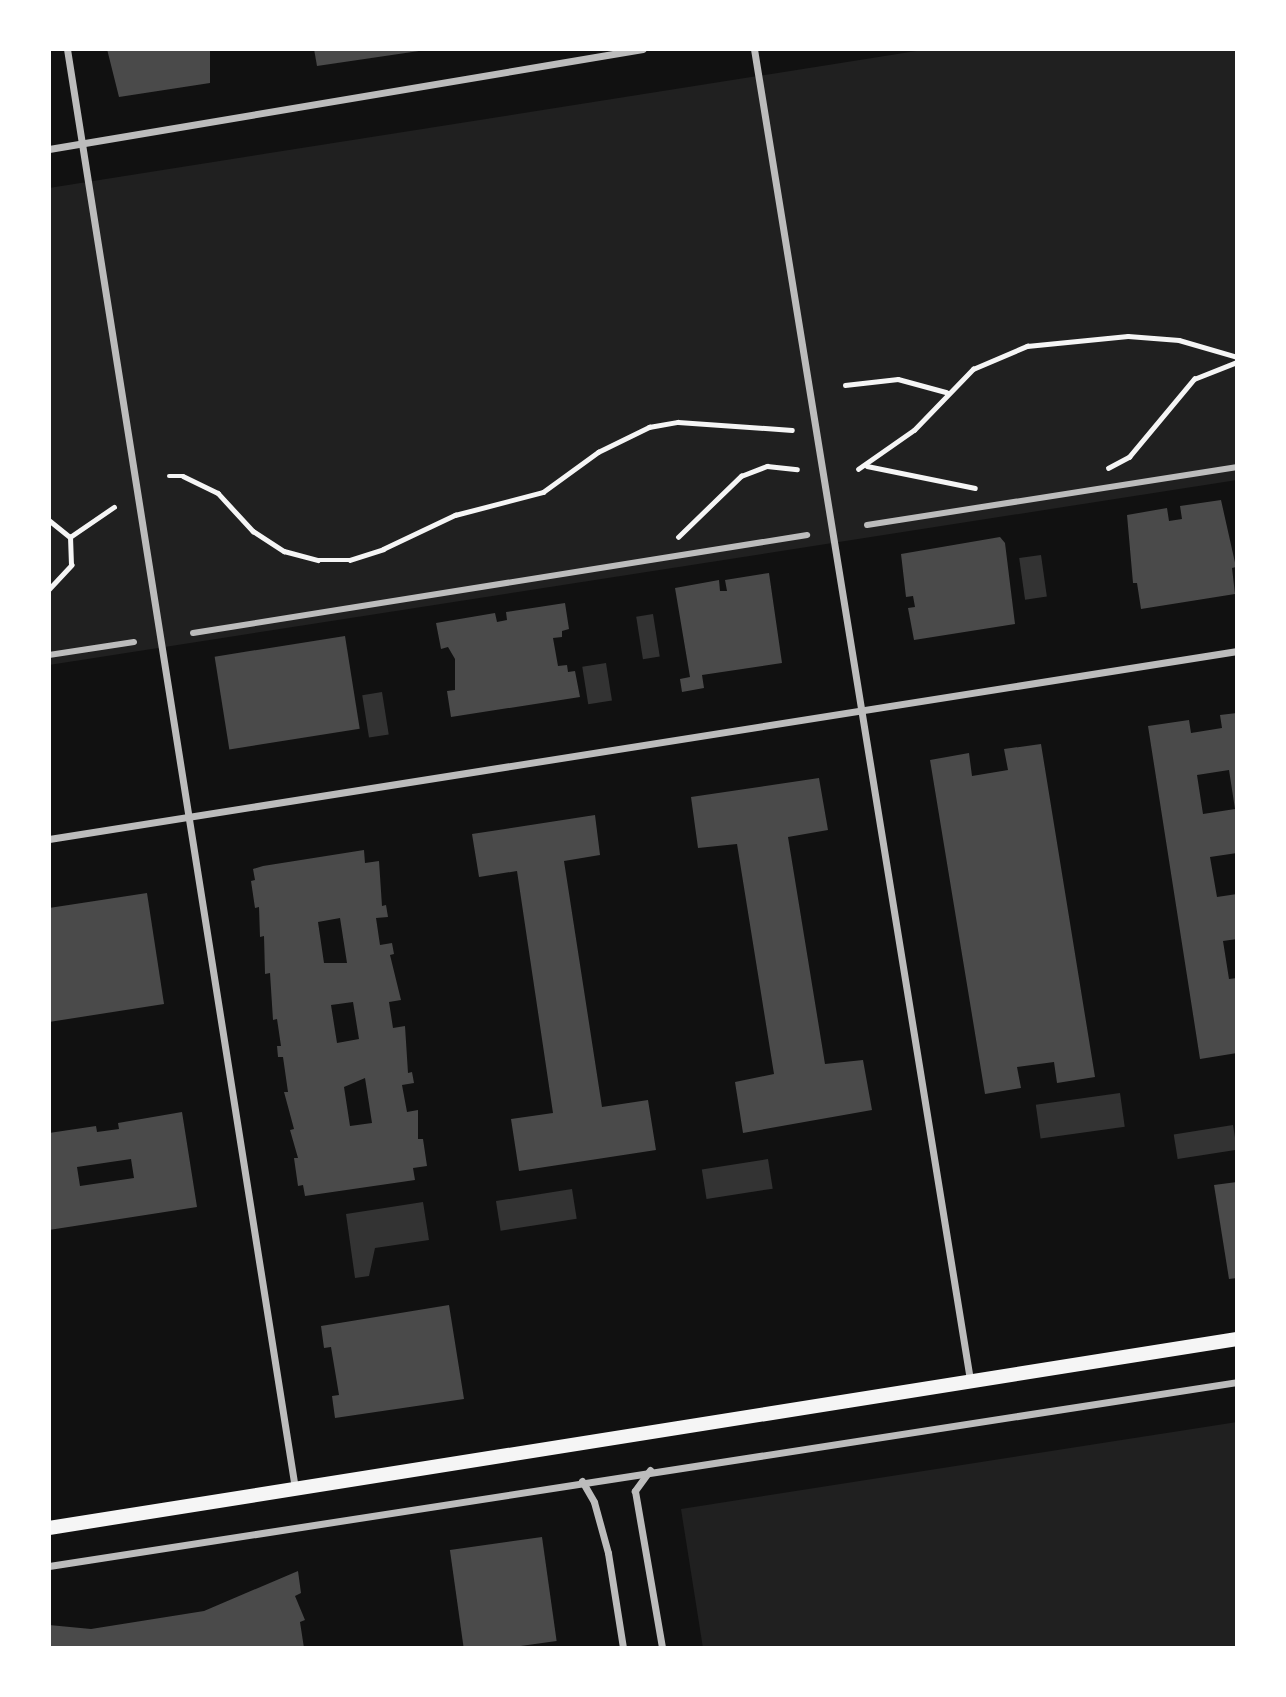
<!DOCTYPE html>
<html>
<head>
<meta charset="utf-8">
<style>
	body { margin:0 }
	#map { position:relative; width:1286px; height:1697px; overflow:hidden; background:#111; font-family:"Golos Text",sans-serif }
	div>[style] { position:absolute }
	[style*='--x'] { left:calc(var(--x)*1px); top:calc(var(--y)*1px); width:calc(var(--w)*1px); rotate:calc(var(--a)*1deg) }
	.green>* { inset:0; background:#202020 }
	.water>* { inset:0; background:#333; transform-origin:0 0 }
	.building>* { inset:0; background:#4a4a4a; transform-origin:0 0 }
	.path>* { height:4.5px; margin:-2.25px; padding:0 2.25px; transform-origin:2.25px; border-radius:2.25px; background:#f5f5f5 }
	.pedestrian>* { height:6px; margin:-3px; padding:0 3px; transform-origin:3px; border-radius:3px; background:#bcbcbc }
	.minor>* { height:7px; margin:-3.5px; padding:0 3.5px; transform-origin:3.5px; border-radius:3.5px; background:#bcbcbc }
	.secondary>* { height:14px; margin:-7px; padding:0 7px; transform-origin:7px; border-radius:7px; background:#f5f5f5 }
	span { translate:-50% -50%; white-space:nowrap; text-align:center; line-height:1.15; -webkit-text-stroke:7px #fff; paint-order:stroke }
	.frame { position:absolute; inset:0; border:51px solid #fff; pointer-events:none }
</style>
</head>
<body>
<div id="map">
	<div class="green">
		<i style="clip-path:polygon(929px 49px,1237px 49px,1237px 480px,49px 665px,49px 188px)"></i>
		<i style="clip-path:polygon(1237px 1422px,1237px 1648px,703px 1648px,681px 1509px)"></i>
	</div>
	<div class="water">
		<i style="left:1041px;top:555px;width:42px;height:22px;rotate:82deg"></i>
		<i style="left:653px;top:614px;width:43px;height:17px;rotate:81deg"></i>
		<i style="left:606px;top:663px;width:38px;height:24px;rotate:81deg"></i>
		<i style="left:382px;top:692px;width:43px;height:20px;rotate:81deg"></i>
		<i style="left:1120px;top:1093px;width:34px;height:85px;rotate:82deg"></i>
		<i style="left:1233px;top:1125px;width:25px;height:60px;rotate:81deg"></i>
		<i style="left:768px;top:1159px;width:30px;height:67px;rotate:81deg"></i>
		<i style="left:572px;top:1189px;width:30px;height:77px;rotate:81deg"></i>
		<i style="clip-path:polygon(423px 1202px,429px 1240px,375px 1248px,369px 1276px,355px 1278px,346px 1214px)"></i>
	</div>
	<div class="building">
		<i style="clip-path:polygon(107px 49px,210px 49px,210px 83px,119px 97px)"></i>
		<i style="clip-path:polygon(314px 49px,419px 49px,419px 51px,317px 66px)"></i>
		<i style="clip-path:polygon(1221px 500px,1236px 567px,1232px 568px,1235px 594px,1141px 609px,1137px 583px,1133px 583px,1127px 515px,1167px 508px,1169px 521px,1182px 519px,1180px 506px)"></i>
		<i style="clip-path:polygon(1000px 537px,1005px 543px,1015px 624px,914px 640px,908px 608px,915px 607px,913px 596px,906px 597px,901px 554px)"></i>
		<i style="clip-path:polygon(769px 573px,782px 663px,702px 675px,704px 688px,682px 692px,680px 679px,690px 677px,675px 588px,719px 580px,720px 591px,727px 591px,725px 580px)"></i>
		<i style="clip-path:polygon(565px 603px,569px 629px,562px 631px,562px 637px,553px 638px,558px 666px,567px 665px,568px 672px,575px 671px,580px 697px,451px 717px,447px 691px,455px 690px,455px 659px,448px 647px,441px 649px,436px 623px,495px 613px,497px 622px,507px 620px,506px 612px)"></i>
		<i style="left:345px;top:636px;width:94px;height:132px;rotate:81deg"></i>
		<i style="clip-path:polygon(evenodd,1237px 713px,1237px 853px,1210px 857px,1217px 897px,1237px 894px,1237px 939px,1223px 941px,1229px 979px,1237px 978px,1237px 1053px,1200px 1059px,1148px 726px,1189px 720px,1191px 733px,1222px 728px,1220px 715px,1237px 713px,1229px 770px,1235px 809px,1203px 814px,1197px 775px,1229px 770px)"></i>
		<i style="clip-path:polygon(1041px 744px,1095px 1077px,1057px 1083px,1054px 1062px,1017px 1067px,1021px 1088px,985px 1094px,930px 760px,969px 753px,972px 776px,1008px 770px,1004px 749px)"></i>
		<i style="clip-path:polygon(819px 778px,828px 830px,788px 837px,825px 1064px,863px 1060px,872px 1110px,743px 1133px,735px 1082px,774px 1074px,737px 844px,698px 848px,691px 797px)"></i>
		<i style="clip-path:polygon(595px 815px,600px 855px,564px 861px,602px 1107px,648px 1100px,656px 1150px,519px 1171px,511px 1119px,553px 1113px,517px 871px,479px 877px,472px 834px)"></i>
		<i style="clip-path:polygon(evenodd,364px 850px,365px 863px,379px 861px,382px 906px,386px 905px,388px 917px,376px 918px,380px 945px,392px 943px,394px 954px,390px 955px,401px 1000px,389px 1002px,393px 1028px,405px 1026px,408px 1073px,412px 1072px,414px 1083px,402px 1085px,407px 1112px,418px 1110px,418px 1139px,423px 1139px,427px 1166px,413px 1168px,415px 1180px,305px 1196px,303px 1185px,298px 1186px,294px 1158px,298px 1158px,290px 1130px,294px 1129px,284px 1092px,288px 1092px,283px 1057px,278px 1057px,277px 1046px,281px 1046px,277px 1019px,273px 1020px,270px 973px,265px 974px,264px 936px,260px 937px,259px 907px,255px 908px,251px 881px,255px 880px,253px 869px,263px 866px,364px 850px,340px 918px,347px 963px,324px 963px,318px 922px,340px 918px,364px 850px,353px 1002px,359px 1039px,337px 1043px,331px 1005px,353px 1002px,364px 850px,365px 1078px,372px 1123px,350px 1126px,344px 1087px,365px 1078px)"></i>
		<i style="clip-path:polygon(147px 893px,164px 1004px,49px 1022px,49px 908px)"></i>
		<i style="clip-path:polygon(evenodd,182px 1112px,197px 1207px,49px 1230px,49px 1133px,96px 1126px,97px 1132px,119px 1129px,118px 1123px,182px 1112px,131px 1159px,134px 1178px,80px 1186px,77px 1167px,131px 1159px)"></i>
		<i style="clip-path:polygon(1237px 1182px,1237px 1278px,1229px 1279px,1214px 1185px)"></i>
		<i style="clip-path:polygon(449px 1305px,464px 1399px,335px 1418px,332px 1396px,339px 1395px,331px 1347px,324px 1348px,321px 1326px)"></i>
		<i style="left:542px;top:1537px;width:105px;height:93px;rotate:82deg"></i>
		<i style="clip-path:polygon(298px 1571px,301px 1593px,295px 1596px,305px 1620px,300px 1622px,304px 1648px,49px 1648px,49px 1625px,91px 1629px,204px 1611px)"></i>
	</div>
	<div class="path">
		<i style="--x:845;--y:385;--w:53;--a:-6.5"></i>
		<i style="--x:898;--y:379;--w:50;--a:15.2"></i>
		<i style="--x:867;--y:466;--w:110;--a:11.5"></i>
		<i style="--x:1108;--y:468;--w:24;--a:-28"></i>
		<i style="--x:1129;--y:457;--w:102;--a:-50.2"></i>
		<i style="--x:1194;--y:379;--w:46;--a:-21.6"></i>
		<i style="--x:858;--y:469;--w:68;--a:-34.9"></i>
		<i style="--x:914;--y:430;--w:85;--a:-46"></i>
		<i style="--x:973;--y:369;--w:59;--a:-23.1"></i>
		<i style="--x:1027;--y:346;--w:101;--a:-5.7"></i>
		<i style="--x:1128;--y:336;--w:51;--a:4.5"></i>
		<i style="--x:1179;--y:340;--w:60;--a:16.3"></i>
		<i style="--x:169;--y:476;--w:14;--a:0"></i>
		<i style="--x:183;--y:476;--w:39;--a:26"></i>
		<i style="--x:218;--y:493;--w:52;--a:47.4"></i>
		<i style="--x:253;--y:531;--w:37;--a:33"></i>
		<i style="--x:284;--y:551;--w:35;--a:15"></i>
		<i style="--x:318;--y:560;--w:32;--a:0"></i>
		<i style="--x:350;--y:560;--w:35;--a:-18"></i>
		<i style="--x:383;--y:549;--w:80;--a:-25.3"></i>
		<i style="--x:455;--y:515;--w:91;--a:-14.6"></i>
		<i style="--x:543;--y:492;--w:68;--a:-36"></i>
		<i style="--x:598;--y:452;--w:57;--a:-26.1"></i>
		<i style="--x:649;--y:427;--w:29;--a:-10"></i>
		<i style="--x:678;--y:422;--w:114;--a:4"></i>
		<i style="--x:49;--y:520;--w:27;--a:39"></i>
		<i style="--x:678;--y:537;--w:88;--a:-44.1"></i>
		<i style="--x:741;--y:476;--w:28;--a:-21"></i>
		<i style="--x:767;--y:466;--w:30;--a:6"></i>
		<i style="--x:49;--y:589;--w:33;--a:-47"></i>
		<i style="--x:71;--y:565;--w:28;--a:-92"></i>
		<i style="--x:70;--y:537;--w:53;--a:-34.3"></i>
	</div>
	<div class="pedestrian">
		<i style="--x:867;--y:525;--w:375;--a:-8.9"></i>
		<i style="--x:193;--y:633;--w:622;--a:-9.07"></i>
		<i style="--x:49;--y:655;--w:86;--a:-8.7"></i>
	</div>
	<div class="minor">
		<i style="--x:67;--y:49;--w:1458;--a:81"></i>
		<i style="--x:754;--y:49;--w:1348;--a:80.78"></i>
		<i style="--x:49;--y:149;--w:602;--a:-9.56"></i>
		<i style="--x:49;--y:839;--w:1203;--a:-8.99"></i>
		<i style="--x:650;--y:1470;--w:26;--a:126"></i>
		<i style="--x:635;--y:1491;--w:159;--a:80.2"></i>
		<i style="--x:582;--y:1481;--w:24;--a:60"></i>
		<i style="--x:594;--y:1502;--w:53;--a:74.6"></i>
		<i style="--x:608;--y:1553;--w:96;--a:81"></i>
		<i style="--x:49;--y:1566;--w:1202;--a:-8.8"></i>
	</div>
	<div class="secondary">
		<i style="--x:49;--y:1528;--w:1203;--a:-9.04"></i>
	</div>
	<div class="frame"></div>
</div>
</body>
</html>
